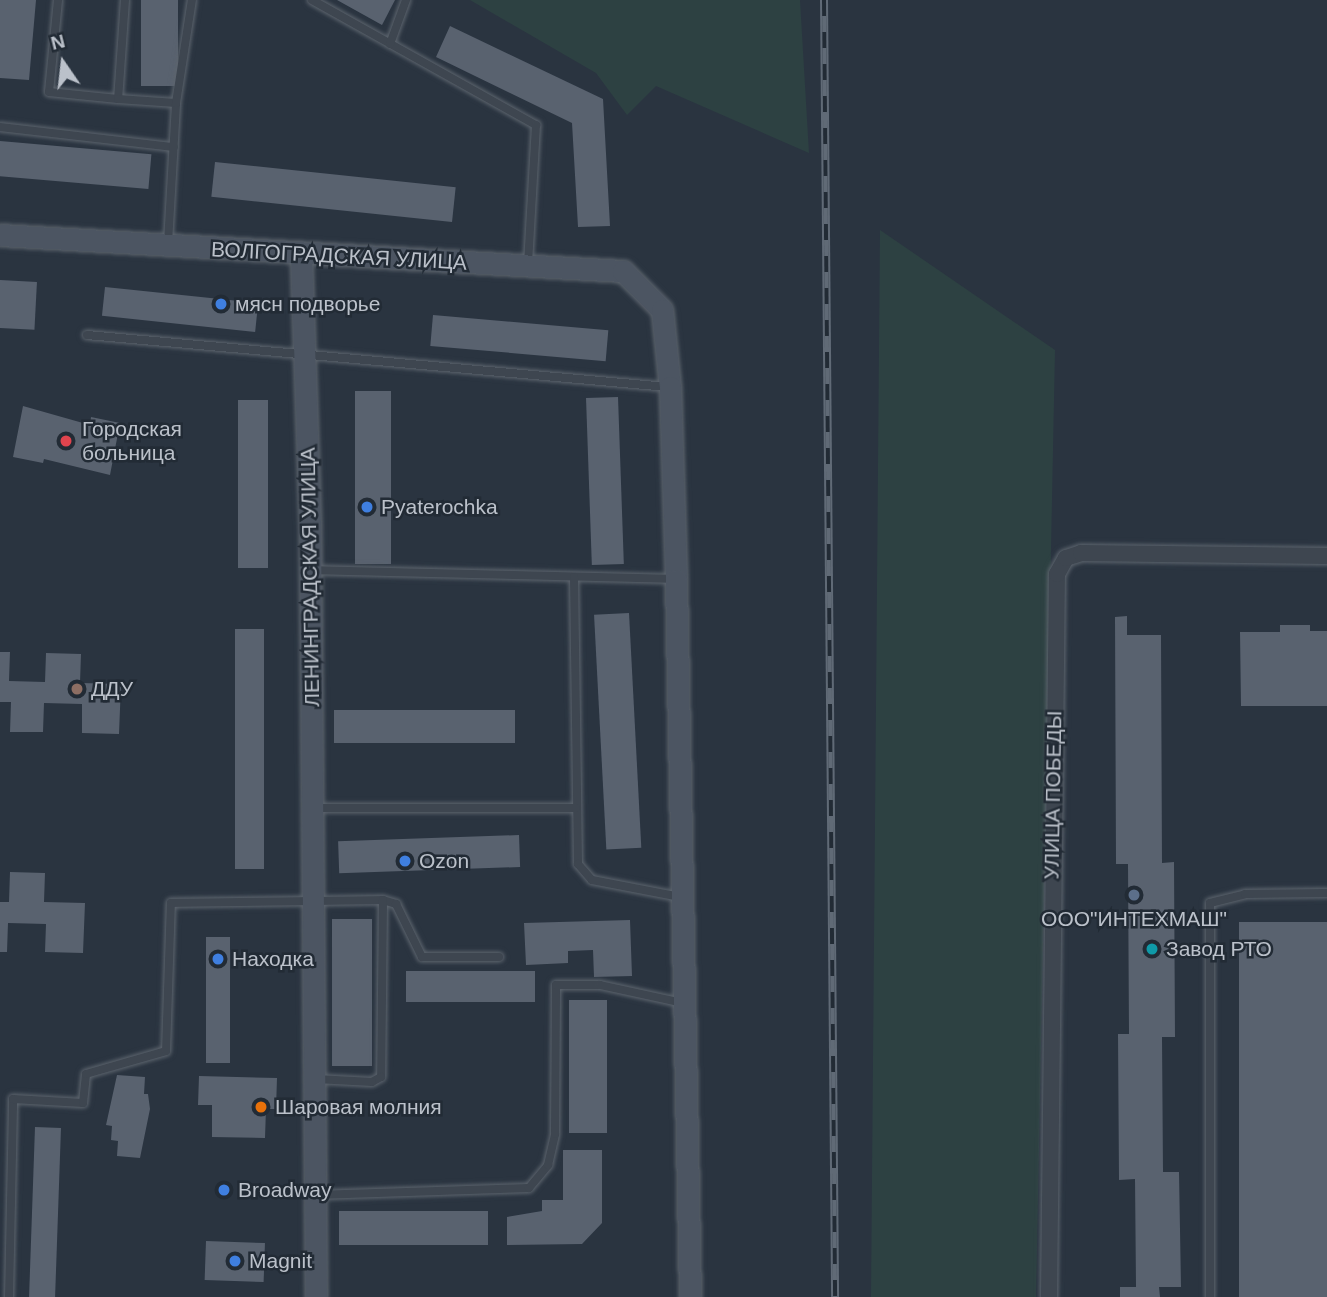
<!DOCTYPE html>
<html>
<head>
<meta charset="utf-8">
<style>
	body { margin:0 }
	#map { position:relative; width:1327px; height:1297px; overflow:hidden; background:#2a3440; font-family:Helvetica,sans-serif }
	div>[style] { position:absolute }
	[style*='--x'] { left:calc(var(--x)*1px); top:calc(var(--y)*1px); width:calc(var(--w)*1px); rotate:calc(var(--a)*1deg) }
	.green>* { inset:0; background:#2d4142 }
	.building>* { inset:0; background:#59626f; transform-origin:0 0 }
	.roads { filter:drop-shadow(0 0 2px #5c646d) drop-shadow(0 0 2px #5c646d) }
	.lane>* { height:8px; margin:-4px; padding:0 4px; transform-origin:4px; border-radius:4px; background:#3e4650 }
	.street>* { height:16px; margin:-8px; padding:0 8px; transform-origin:8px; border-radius:8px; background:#3e4650 }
	.secondary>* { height:21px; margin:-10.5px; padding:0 10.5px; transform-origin:10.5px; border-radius:10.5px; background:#4c5562 }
	.rail>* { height:8px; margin-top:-4px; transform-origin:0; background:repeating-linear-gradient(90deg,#222b35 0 16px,#606a76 0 32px); box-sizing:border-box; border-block:2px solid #606a76 }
	.dots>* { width:19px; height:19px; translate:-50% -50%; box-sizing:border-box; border:4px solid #222b35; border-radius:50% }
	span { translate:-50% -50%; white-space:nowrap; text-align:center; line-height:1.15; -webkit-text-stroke:5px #222b35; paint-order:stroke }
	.street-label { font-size:21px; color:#bbc1ca }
	.poi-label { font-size:21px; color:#bbc1ca }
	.left { translate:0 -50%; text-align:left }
	.north { position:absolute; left:28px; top:28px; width:70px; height:70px; -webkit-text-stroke:5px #222b35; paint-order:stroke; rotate:346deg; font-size:19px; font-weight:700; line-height:28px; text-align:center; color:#bbc1ca }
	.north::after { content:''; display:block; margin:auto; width:24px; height:32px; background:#bbc1ca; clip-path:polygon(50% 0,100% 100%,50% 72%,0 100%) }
</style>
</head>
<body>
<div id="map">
	<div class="green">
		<i style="clip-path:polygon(470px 0,800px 0,809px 153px,656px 86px,627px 115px,596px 73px)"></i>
		<i style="clip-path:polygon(880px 230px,1055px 350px,1036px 1297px,871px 1297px)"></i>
	</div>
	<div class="building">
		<i style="clip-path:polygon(0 0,36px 0,29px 80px,0 78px)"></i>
		<i style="left:141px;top:0;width:37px;height:86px"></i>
		<i style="clip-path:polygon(337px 0,395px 0,382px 25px)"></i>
		<i style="clip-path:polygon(450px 26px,603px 99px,610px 226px,578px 227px,572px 123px,436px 57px)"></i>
		<i style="left:0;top:141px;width:152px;height:35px;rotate:5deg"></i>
		<i style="left:215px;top:162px;width:242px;height:35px;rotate:6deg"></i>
		<i style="left:0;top:280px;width:37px;height:48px;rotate:3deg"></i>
		<i style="left:105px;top:287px;width:154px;height:29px;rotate:6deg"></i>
		<i style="left:433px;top:315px;width:176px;height:31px;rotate:5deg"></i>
		<i style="left:355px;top:391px;width:36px;height:173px"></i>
		<i style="left:618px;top:397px;width:167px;height:32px;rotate:88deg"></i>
		<i style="left:238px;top:400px;width:30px;height:168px"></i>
		<i style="clip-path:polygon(23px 406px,90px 425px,91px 417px,120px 423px,110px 475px,44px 459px,43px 463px,13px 457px)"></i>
		<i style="left:629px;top:613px;width:235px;height:35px;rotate:87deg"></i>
		<i style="clip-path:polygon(1127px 616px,1127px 635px,1161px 635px,1162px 863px,1174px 862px,1175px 1037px,1162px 1037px,1163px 1172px,1179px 1172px,1181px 1287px,1159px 1287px,1160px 1297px,1120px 1297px,1120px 1287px,1136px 1287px,1135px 1179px,1119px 1180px,1118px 1034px,1129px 1034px,1128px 864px,1116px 864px,1115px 617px)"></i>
		<i style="clip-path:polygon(1280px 625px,1310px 625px,1310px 631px,1327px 631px,1327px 706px,1241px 706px,1240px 632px,1280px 632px)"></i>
		<i style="left:235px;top:629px;width:29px;height:240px"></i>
		<i style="clip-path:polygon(0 652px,10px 652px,9px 681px,45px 682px,46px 653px,81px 654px,80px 683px,121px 684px,119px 734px,82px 733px,82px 704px,44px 703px,43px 732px,10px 732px,11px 702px,0 702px)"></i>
		<i style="left:334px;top:710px;width:181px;height:33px"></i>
		<i style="left:519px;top:835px;width:32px;height:181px;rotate:88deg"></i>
		<i style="clip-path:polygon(10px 872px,45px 873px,44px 902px,85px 903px,83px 953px,45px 952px,46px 924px,8px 923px,7px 952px,0 952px,0 902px,9px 902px)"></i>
		<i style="left:332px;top:919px;width:40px;height:147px"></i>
		<i style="clip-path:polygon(630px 920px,632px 976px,594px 977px,593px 950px,568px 951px,568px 963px,526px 965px,524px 923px)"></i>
		<i style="left:1327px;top:922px;width:375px;height:88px;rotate:90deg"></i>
		<i style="left:206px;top:937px;width:24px;height:126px"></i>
		<i style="left:406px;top:971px;width:129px;height:31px"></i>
		<i style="left:569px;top:1000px;width:38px;height:133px"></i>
		<i style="clip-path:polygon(117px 1075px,145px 1077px,144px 1094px,148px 1094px,150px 1109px,140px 1158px,117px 1156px,118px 1141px,111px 1140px,112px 1126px,106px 1125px)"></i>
		<i style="clip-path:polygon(199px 1076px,277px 1078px,276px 1109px,266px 1109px,265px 1138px,212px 1137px,212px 1105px,198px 1105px)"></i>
		<i style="left:35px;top:1127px;width:26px;height:170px;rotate:2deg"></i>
		<i style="clip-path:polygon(563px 1150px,602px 1150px,602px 1223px,582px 1244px,507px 1245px,507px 1217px,542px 1211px,542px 1200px,563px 1200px)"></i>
		<i style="left:488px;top:1211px;width:34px;height:149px;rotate:90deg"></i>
		<i style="left:206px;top:1241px;width:59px;height:39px;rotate:2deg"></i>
	</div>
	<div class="roads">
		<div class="lane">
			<i style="--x:58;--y:0;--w:92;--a:95.6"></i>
			<i style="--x:49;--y:92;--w:69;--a:5.8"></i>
			<i style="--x:125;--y:0;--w:99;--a:94"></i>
			<i style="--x:118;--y:99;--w:58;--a:3.9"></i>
			<i style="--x:312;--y:0;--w:257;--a:29.2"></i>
			<i style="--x:536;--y:125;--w:138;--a:93.3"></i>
			<i style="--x:390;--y:44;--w:47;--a:-70"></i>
			<i style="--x:0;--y:127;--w:175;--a:6.6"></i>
			<i style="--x:168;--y:243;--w:140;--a:-86.7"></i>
			<i style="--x:176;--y:103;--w:104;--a:-81.2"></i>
			<i style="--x:87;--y:335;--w:582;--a:5.12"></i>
			<i style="--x:311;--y:570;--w:364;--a:1.4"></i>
			<i style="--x:574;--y:577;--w:287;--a:89.2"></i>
			<i style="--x:578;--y:864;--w:21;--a:49"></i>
			<i style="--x:592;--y:880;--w:90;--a:10.9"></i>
			<i style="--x:313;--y:808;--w:263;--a:0"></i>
			<i style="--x:383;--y:900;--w:14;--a:17"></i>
			<i style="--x:396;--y:904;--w:59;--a:63.9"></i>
			<i style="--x:422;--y:957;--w:77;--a:0"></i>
			<i style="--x:316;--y:1195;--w:213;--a:-1.9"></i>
			<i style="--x:529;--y:1188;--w:30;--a:-50"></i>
			<i style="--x:548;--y:1165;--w:32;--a:-77"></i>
			<i style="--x:555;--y:1134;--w:149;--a:-89.6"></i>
			<i style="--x:556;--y:985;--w:44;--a:0"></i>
			<i style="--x:600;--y:985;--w:85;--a:12.2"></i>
			<i style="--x:9;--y:1297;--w:198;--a:-88.8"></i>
			<i style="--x:13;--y:1099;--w:70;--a:3.3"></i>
			<i style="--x:83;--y:1103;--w:29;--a:-84"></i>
			<i style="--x:86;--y:1074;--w:83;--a:-16"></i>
			<i style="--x:166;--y:1051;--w:148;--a:-88.1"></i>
			<i style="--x:171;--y:903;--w:212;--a:-0.8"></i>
			<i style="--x:383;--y:900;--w:177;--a:90.6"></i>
			<i style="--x:381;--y:1077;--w:10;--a:151"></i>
			<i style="--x:372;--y:1082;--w:56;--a:-176.9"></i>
			<i style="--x:1210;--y:1297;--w:394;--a:-90"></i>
			<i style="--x:1210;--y:903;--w:36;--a:-14"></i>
			<i style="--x:1245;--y:894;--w:82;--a:-0.7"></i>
		</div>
		<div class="street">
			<i style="--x:1049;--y:1297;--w:723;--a:-89.37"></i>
			<i style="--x:1057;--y:574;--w:18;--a:-61"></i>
			<i style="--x:1066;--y:558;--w:16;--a:-18"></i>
			<i style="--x:1081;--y:553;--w:246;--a:0.7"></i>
		</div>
		<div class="secondary">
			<i style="--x:0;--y:235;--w:624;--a:3.31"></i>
			<i style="--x:623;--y:271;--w:55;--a:45"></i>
			<i style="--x:662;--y:310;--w:77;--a:84.1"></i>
			<i style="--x:670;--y:387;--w:193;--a:88.2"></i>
			<i style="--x:676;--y:580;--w:717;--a:88.88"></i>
			<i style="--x:301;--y:254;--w:270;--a:88.1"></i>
			<i style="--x:310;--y:524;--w:773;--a:89.56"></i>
		</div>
	</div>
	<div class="rail">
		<i style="--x:824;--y:0;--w:1297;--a:89.51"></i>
	</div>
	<div class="dots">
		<i style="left:221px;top:304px;background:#3f7fe0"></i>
		<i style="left:66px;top:441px;background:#e0444e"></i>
		<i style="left:367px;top:507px;background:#3f7fe0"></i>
		<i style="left:77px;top:689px;background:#8d6e63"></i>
		<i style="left:405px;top:861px;background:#3f7fe0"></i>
		<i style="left:1134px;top:895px;background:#5c6f8a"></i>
		<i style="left:1152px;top:949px;background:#0f9aa8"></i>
		<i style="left:218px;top:959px;background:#3f7fe0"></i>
		<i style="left:261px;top:1107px;background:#e8710a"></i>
		<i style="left:224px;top:1190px;background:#3f7fe0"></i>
		<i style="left:235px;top:1261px;background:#3f7fe0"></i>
	</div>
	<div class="street-label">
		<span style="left:339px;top:256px;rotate:3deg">ВОЛГОГРАДСКАЯ УЛИЦА</span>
		<span style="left:310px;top:577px;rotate:-91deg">ЛЕНИНГРАДСКАЯ УЛИЦА</span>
		<span style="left:1053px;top:795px;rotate:-89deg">УЛИЦА ПОБЕДЫ</span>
	</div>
	<div class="poi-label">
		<span class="left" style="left:235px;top:304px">мясн подворье</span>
		<span class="left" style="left:82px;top:441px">Городская<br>больница</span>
		<span class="left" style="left:381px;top:507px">Pyaterochka</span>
		<span class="left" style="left:91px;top:689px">ДДУ</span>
		<span class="left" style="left:419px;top:861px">Ozon</span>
		<span style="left:1134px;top:919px">ООО"ИНТЕХМАШ"</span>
		<span class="left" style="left:1166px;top:949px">Завод РТО</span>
		<span class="left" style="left:232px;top:959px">Находка</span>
		<span class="left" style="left:275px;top:1107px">Шаровая молния</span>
		<span class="left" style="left:238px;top:1190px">Broadway</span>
		<span class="left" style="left:249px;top:1261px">Magnit</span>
	</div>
	<div class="north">N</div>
</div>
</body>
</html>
